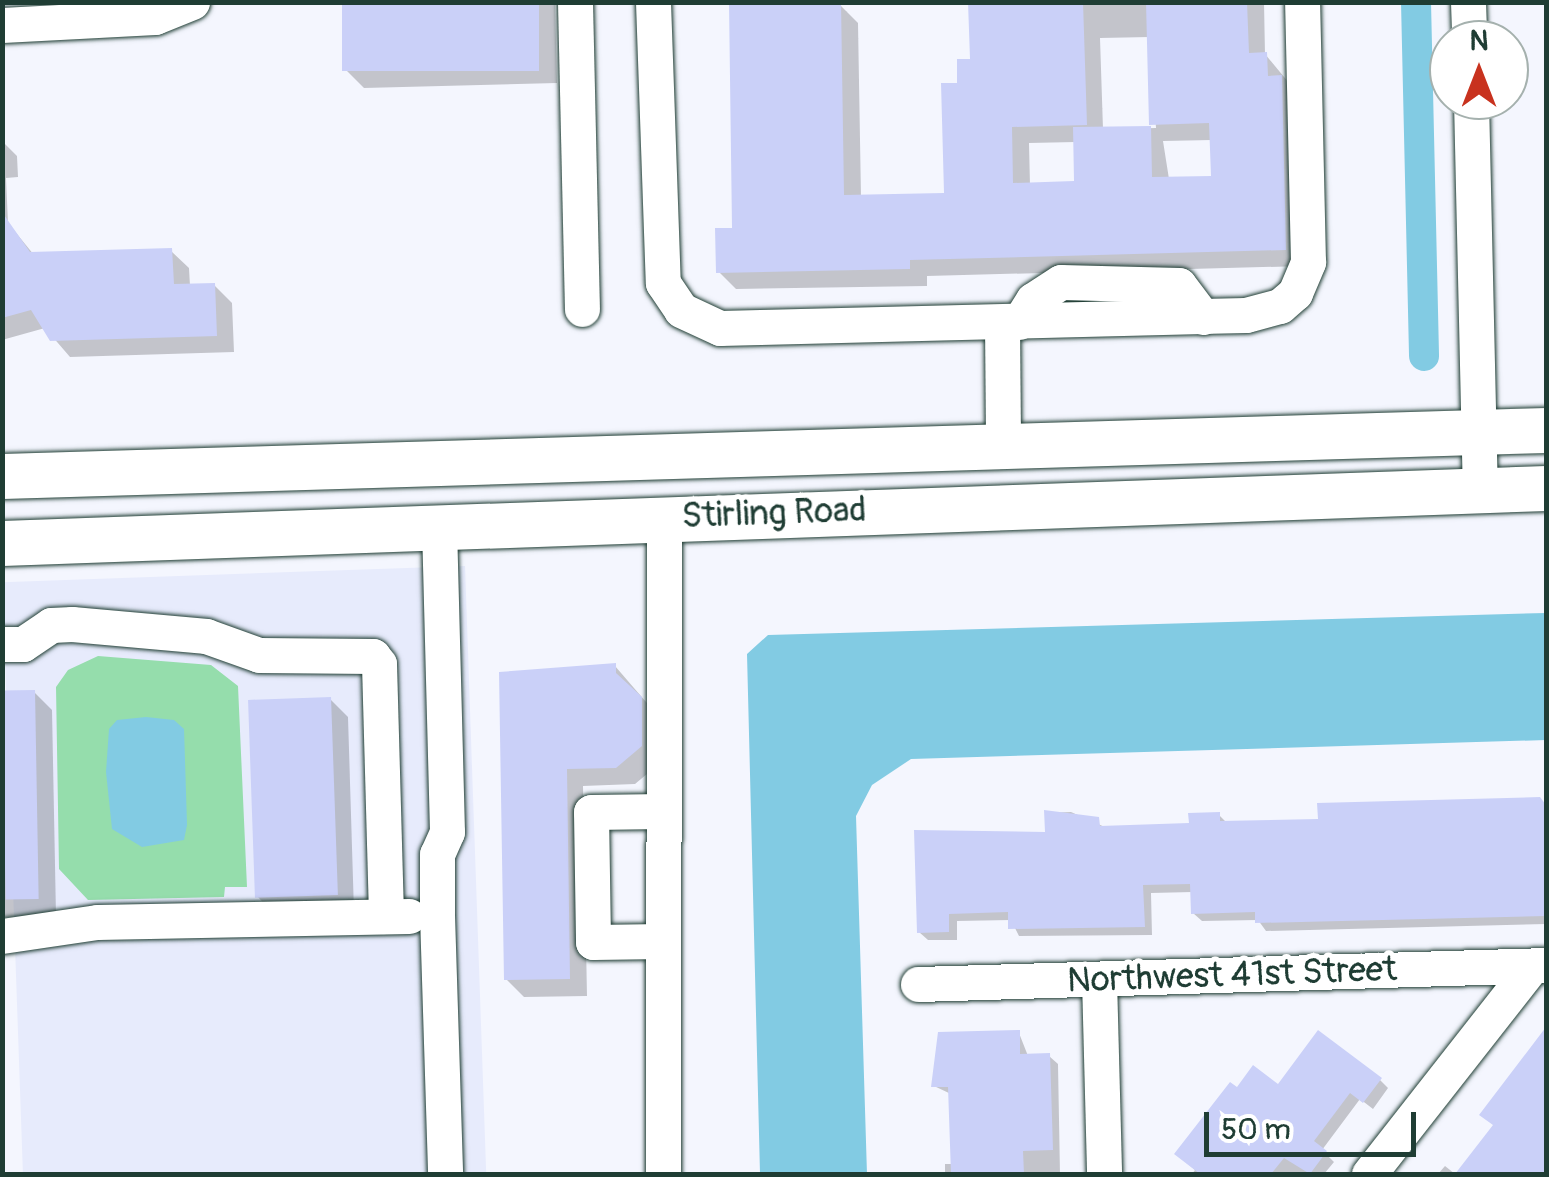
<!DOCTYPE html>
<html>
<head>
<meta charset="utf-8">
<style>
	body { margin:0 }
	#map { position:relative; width:1549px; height:1177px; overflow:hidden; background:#f4f6fe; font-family:Pangolin,sans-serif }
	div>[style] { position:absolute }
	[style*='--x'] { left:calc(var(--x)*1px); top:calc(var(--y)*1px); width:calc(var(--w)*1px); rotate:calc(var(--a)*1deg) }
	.built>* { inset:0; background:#e7ebfc; transform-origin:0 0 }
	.green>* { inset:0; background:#95ddac }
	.water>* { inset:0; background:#82cbe3 }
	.shadow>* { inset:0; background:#0003 }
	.canal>* { height:30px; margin:-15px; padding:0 15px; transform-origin:15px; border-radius:15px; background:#82cbe3 }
	.building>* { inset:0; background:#cad0f8; transform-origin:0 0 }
	.roads { filter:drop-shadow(0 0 2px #1f3d34) drop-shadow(0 0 2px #1f3d34) }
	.minor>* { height:35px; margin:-17.5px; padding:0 17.5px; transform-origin:17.5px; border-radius:17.5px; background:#fff }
	.major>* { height:45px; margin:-22.5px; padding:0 22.5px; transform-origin:22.5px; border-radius:22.5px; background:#fff }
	span { translate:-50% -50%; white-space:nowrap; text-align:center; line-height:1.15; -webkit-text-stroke:10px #fff; paint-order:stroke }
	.street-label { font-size:35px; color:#1f3d34 }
	.frame { position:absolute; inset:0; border:5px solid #1f3d34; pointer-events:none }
	.north { position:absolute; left:1429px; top:20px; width:100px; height:100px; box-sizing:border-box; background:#fff; border:2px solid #a5b1ae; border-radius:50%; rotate:0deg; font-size:28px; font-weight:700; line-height:40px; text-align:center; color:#1f3d34 }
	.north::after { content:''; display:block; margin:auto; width:35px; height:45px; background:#c8321e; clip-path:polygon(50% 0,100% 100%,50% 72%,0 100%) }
	.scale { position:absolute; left:1204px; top:1112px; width:212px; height:45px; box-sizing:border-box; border:5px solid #1f3d34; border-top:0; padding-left:12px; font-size:30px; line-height:35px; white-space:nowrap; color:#1f3d34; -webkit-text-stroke:8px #fff; paint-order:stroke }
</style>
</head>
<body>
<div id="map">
	<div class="built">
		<i style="left:465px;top:566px;width:608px;height:463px;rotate:88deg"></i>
	</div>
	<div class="green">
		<i style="clip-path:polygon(98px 656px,211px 665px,238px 686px,247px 887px,225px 887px,224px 897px,88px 900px,59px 869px,56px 687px,68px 670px)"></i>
	</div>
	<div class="water">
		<i style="clip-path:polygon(1546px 613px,1546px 740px,911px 759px,872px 785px,856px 816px,867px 1174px,760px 1174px,747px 654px,768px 635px)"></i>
		<i style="clip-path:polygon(146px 717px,174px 720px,184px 729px,187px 825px,184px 840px,142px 847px,112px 829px,106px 772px,109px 729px,117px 720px)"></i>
	</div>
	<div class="shadow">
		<i style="clip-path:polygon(344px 2px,555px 2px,557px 83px,364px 88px,346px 70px)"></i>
		<i style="clip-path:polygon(evenodd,731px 2px,840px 5px,858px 23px,861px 197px,947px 195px,960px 85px,972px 61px,971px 2px,1264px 2px,1265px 54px,1299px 95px,1303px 266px,927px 276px,927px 286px,736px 289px,719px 272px,735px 230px,731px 2px,1150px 37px,1156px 128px,1103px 129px,1100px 38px,1150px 37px,731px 2px,1212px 140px,1213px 178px,1169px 179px,1163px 141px,1212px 140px,731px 2px,1076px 142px,1077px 183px,1030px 185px,1029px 143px,1076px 142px)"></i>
		<i style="clip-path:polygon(2px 141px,17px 156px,18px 177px,6px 178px,8px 223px,34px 255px,171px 251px,189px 268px,190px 286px,214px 285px,232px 303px,234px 352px,70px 357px,45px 328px,2px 340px)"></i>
		<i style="clip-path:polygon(615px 666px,659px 717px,659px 764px,635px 784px,583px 786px,587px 996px,524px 997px,506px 979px,501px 675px)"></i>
		<i style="clip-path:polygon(34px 692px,52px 710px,56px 916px,2px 917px,2px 693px)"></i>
		<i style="clip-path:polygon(330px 699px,348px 717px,354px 912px,274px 914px,257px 896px)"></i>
		<i style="clip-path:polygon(1539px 799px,1546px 806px,1546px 924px,1266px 931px,1258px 920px,1202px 921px,1193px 913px,1193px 892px,1151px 893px,1152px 935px,1019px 936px,1011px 920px,957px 921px,957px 940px,928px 940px,919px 932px,1048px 835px,1047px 813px,1071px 812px,1107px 828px,1191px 825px,1219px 815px,1228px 824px,1320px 821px)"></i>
		<i style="clip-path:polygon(1546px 1032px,1546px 1174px,1458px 1174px,1495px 1126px,1482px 1115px)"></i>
		<i style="clip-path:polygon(1019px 1033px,1028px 1056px,1049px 1056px,1058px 1064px,1060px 1174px,945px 1174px,945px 1164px,953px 1164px,951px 1094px,934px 1086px)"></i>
		<i style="clip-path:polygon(1380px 1080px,1388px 1088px,1373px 1109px,1360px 1099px,1322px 1150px,1334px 1162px,1324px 1174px,1192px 1174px,1195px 1170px,1177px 1154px,1237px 1090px)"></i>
		<i style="clip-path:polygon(1445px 1166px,1455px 1174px,1438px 1174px)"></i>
	</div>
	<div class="canal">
		<i style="--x:1416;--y:2;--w:354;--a:88.7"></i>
	</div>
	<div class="building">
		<i style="left:342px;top:2px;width:197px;height:69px"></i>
		<i style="clip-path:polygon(841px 2px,844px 195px,944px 193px,941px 83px,957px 83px,957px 59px,970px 59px,968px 2px,1083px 2px,1087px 125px,1012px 127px,1013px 183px,1074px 181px,1073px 127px,1151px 126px,1152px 177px,1211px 176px,1209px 123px,1149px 125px,1146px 2px,1247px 2px,1249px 53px,1267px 52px,1268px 76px,1282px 75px,1286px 250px,910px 260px,910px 269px,716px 273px,715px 228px,732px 228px,729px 3px)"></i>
		<i style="clip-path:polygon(2px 212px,30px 252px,172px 248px,174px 284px,215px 283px,217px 336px,50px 341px,31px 310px,2px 318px)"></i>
		<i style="clip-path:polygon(616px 663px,616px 673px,642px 697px,642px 746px,616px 768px,567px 769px,570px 979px,504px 980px,499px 672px)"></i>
		<i style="left:35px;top:690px;width:209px;height:33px;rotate:89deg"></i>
		<i style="left:331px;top:697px;width:198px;height:83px;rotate:88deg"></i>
		<i style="clip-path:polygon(1540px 797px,1546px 805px,1546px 916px,1255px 923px,1255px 912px,1191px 914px,1190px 884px,1143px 885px,1145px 927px,1008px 929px,1008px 912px,949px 914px,949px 932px,917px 933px,914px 830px,1045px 832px,1044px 810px,1099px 817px,1100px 826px,1189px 823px,1188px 813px,1220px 812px,1220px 821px,1318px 819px,1317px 803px)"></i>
		<i style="clip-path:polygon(1546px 1027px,1546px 1174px,1455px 1174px,1493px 1125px,1479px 1115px)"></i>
		<i style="clip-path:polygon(1020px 1030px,1020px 1054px,1050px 1053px,1053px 1150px,1023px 1151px,1024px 1174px,951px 1174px,948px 1087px,931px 1087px,938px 1032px)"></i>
		<i style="clip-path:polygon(1318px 1030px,1382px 1078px,1363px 1103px,1350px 1093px,1314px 1141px,1327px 1151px,1310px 1174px,1284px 1158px,1271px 1174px,1200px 1174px,1174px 1154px,1230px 1082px,1237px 1087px,1253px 1065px,1278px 1084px)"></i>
	</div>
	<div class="roads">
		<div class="minor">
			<i style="--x:575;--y:2;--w:307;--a:88.7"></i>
			<i style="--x:653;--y:2;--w:281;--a:88"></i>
			<i style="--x:663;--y:283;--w:32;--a:56"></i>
			<i style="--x:681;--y:310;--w:43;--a:24.8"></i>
			<i style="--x:720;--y:328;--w:526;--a:-1.42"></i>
			<i style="--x:1246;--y:315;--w:35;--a:-15"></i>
			<i style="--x:1280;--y:306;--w:20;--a:-41"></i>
			<i style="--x:1295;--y:293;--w:34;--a:-67"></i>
			<i style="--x:1308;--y:262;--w:260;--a:-91.3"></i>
			<i style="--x:1468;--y:2;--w:38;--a:88"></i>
			<i style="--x:2;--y:25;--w:153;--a:-3"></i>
			<i style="--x:155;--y:17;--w:40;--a:-22"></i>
			<i style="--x:1471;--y:100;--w:390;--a:88.7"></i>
			<i style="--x:1019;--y:322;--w:26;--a:-58"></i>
			<i style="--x:1033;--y:300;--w:33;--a:-33"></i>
			<i style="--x:1061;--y:282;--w:118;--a:1.5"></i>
			<i style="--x:1179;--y:285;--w:40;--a:53"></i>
			<i style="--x:1002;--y:323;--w:124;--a:89.5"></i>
			<i style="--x:439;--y:526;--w:306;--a:88.5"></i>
			<i style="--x:447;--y:832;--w:24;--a:114"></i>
			<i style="--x:437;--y:854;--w:61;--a:90"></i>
			<i style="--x:437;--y:915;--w:259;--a:88.2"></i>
			<i style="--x:2;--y:644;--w:21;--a:0"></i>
			<i style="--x:23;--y:644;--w:34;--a:-34"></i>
			<i style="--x:51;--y:625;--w:21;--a:-3"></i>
			<i style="--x:72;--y:624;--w:135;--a:5.1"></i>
			<i style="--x:206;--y:636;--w:56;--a:19.7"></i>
			<i style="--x:259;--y:655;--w:114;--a:0.5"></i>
			<i style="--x:373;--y:656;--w:10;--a:53"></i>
			<i style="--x:379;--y:664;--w:252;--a:88.4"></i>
			<i style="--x:663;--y:811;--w:72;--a:179.2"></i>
			<i style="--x:591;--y:812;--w:130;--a:89.1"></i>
			<i style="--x:593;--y:942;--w:70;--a:-0.8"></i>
			<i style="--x:2;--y:936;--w:96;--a:-8.4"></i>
			<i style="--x:97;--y:922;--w:312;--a:-1.1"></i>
			<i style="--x:1099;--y:979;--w:195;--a:88.5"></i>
			<i style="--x:918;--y:984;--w:628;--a:-1.73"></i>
			<i style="--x:663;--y:1174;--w:657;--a:-89.91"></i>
			<i style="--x:1369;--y:1174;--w:264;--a:-51.9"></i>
		</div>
		<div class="major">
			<i style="--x:2;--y:476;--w:1545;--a:-1.71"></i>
			<i style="--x:2;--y:543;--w:1545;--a:-2.04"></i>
		</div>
	</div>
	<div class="street-label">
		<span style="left:774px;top:513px;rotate:-2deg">Stirling Road</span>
		<span style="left:1232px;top:975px;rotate:-2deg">Northwest 41st Street</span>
	</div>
	<div class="frame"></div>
	<div class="north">N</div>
	<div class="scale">50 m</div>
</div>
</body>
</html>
